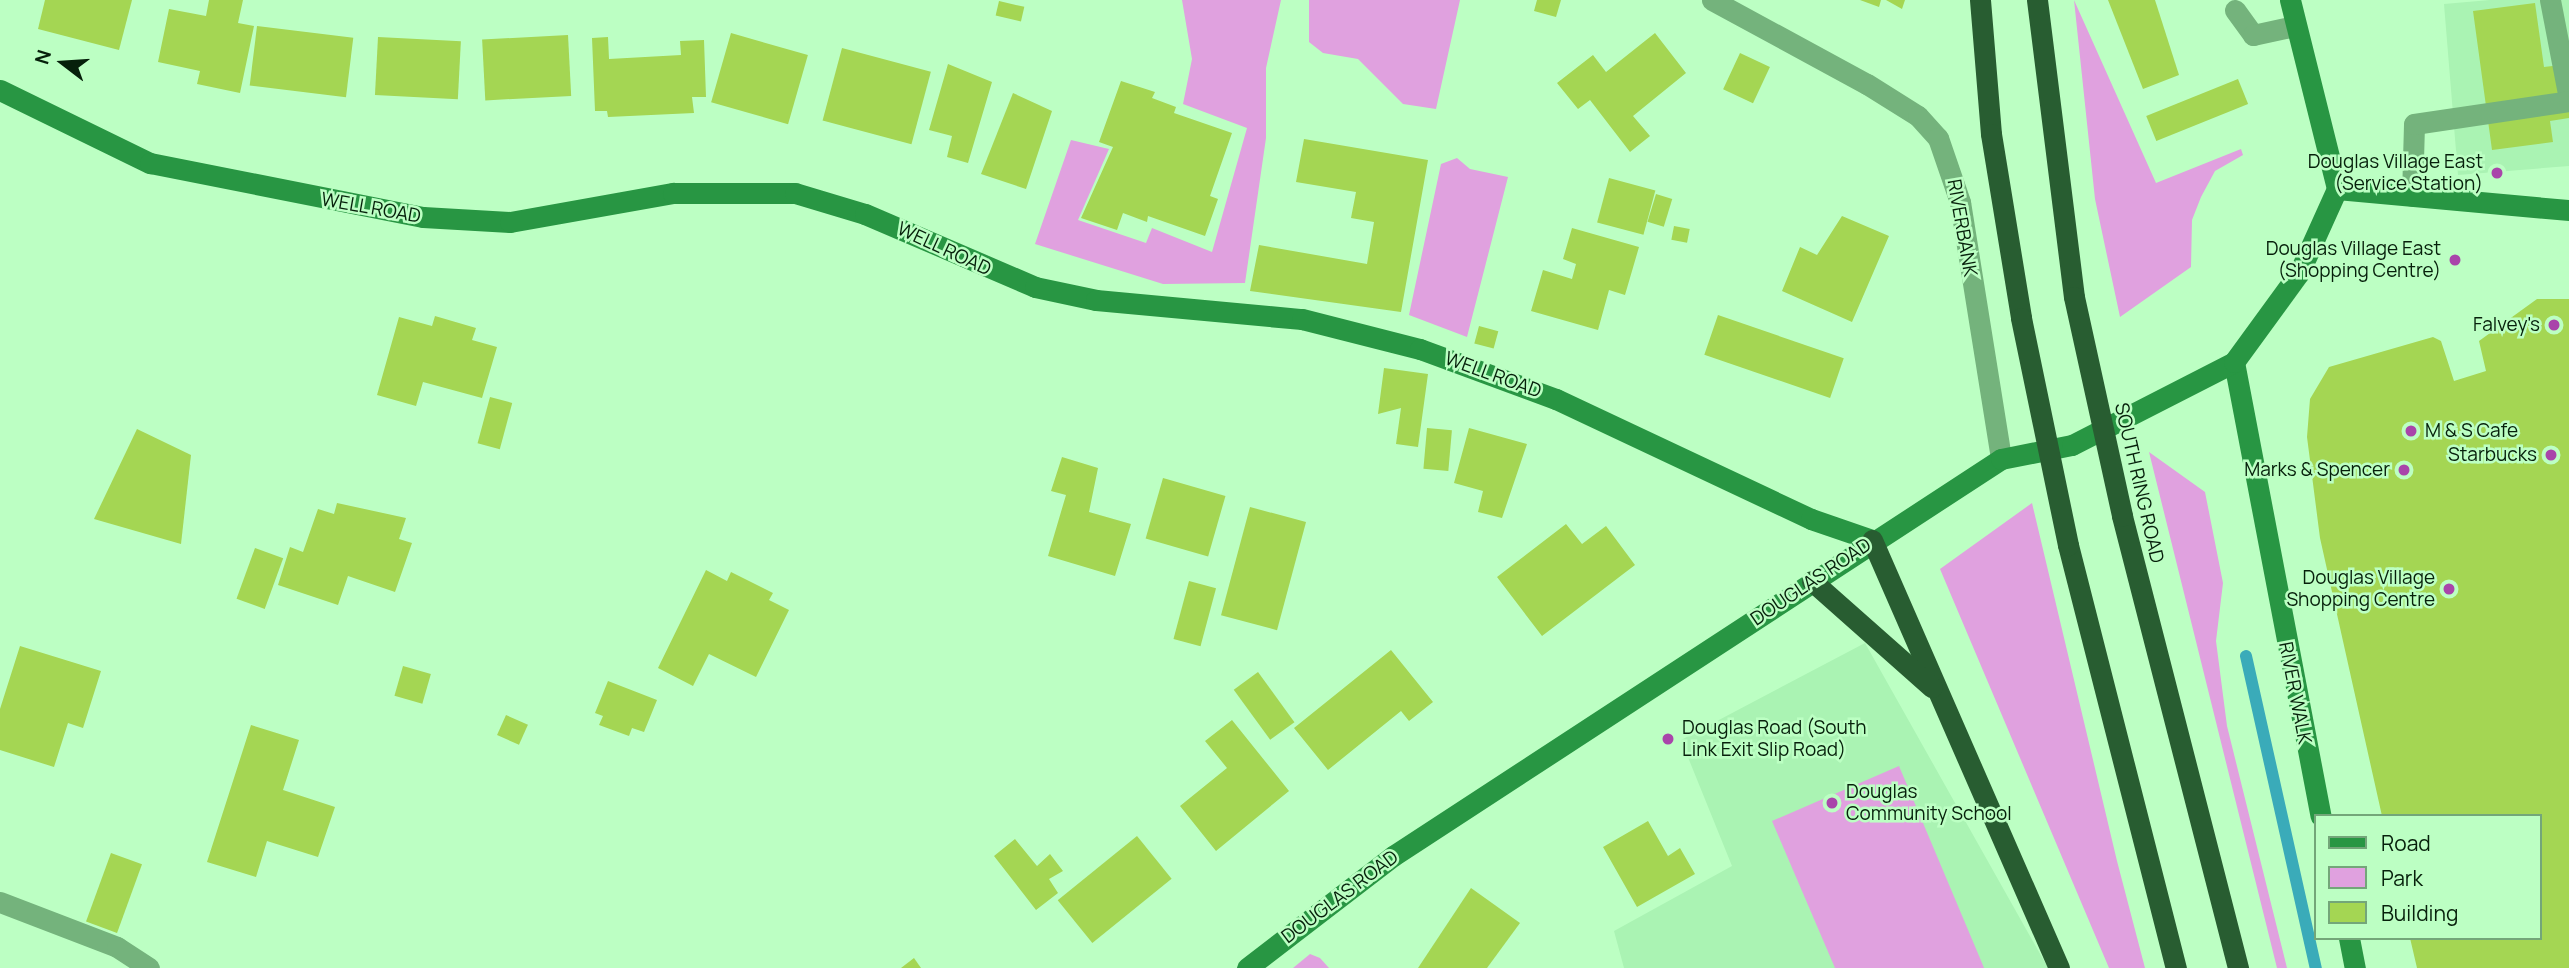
<!DOCTYPE html>
<html>
<head>
<meta charset="utf-8">
<style>
	body { margin:0 }
	#map { position:relative; width:2569px; height:968px; overflow:hidden; background:#bcffc3; font-family:Manrope,sans-serif }
	div>[style] { position:absolute }
	[style*='--x'] { left:calc(var(--x)*1px); top:calc(var(--y)*1px); width:calc(var(--w)*1px); rotate:calc(var(--a)*1deg) }
	.built>* { inset:0; background:#aaf3b3 }
	.green>* { inset:0; background:#e0a1df }
	.stream>* { height:12px; margin:-6px; padding:0 6px; transform-origin:6px; border-radius:6px; background:#3aabb9 }
	.building>* { inset:0; background:#a4d653; transform-origin:0 0 }
	.lane>* { height:21px; margin:-10.5px; padding:0 10.5px; transform-origin:10.5px; border-radius:10.5px; background:#74b37c }
	.street>* { height:21px; margin:-10.5px; padding:0 10.5px; transform-origin:10.5px; border-radius:10.5px; background:#74b37c }
	.secondary>* { height:21px; margin:-10.5px; padding:0 10.5px; transform-origin:10.5px; border-radius:10.5px; background:#289643 }
	.highway>* { height:21px; margin:-10.5px; padding:0 10.5px; transform-origin:10.5px; border-radius:10.5px; background:#285d31 }
	.highway-bridge>* { height:21px; margin:-10.5px; padding:0 10.5px; transform-origin:10.5px; border-radius:10.5px; background:#285d31 }
	.dots>* { width:19px; height:19px; translate:-50% -50%; box-sizing:border-box; border:4px solid #bcffc3; border-radius:50% }
	span { translate:-50% -50%; white-space:nowrap; text-align:center; line-height:1.15; -webkit-text-stroke:5px #bcffc3; paint-order:stroke }
	.poi-label { font-size:19px; color:#06200b }
	.right { translate:-100% -50%; text-align:right }
	.left { translate:0 -50%; text-align:left }
	.street-label { font-size:19px; color:#06200b }
	.legend { position:absolute; left:2314px; top:814px; width:228px; height:126px; box-sizing:border-box; background:#bcffc3; border:2px solid #73a679; margin:0; padding:9px 12px; list-style:none; font-size:21px; color:#06200b }
	.legend li { display:flex; align-items:center; gap:14px; height:35px }
	.legend b { width:35px; border:2px solid #73a679 }
	.north { position:absolute; left:28px; top:28px; width:70px; height:70px; -webkit-text-stroke:5px #bcffc3; paint-order:stroke; rotate:287deg; font-size:19px; font-weight:700; line-height:28px; text-align:center; color:#06200b }
	.north::after { content:''; display:block; margin:auto; width:24px; height:32px; background:#06200b; clip-path:polygon(50% 0,100% 100%,50% 72%,0 100%) }
</style>
</head>
<body>
<div id="map">
	<div class="built">
		<i style="clip-path:polygon(2490px 0,2569px 0,2569px 166px,2458px 175px,2444px 4px)"></i>
		<i style="clip-path:polygon(1865px 643px,2048px 968px,1624px 968px,1614px 931px,1732px 866px,1681px 740px)"></i>
	</div>
	<div class="green">
		<i style="clip-path:polygon(1182px 0,1281px 0,1266px 68px,1266px 138px,1245px 283px,1163px 284px,1035px 244px,1071px 140px,1109px 149px,1078px 220px,1146px 243px,1152px 228px,1212px 252px,1247px 128px,1183px 104px,1192px 59px)"></i>
		<i style="clip-path:polygon(1309px 0,1460px 0,1436px 109px,1403px 104px,1358px 59px,1323px 53px,1309px 42px)"></i>
		<i style="clip-path:polygon(2074px 0,2156px 183px,2241px 149px,2243px 155px,2215px 171px,2201px 197px,2192px 220px,2191px 267px,2120px 317px,2095px 199px)"></i>
		<i style="clip-path:polygon(1457px 158px,1470px 169px,1508px 177px,1467px 337px,1409px 315px,1441px 164px)"></i>
		<i style="clip-path:polygon(2149px 452px,2205px 492px,2223px 583px,2216px 641px,2227px 726px,2287px 968px,2277px 968px)"></i>
		<i style="clip-path:polygon(2032px 503px,2117px 861px,2145px 968px,2109px 968px,1940px 569px)"></i>
		<i style="clip-path:polygon(1899px 766px,1982px 963px,1984px 968px,1835px 968px,1772px 821px)"></i>
		<i style="clip-path:polygon(1310px 954px,1320px 958px,1329px 968px,1293px 968px)"></i>
	</div>
	<div class="stream">
		<i style="--x:2246;--y:656;--w:320;--a:77.4"></i>
	</div>
	<div class="building">
		<i style="clip-path:polygon(45px 0,132px 0,119px 50px,38px 29px)"></i>
		<i style="clip-path:polygon(209px 0,243px 0,238px 23px,254px 26px,240px 93px,197px 84px,200px 71px,158px 62px,169px 9px,206px 16px)"></i>
		<i style="clip-path:polygon(1537px 0,1561px 0,1556px 17px,1534px 11px)"></i>
		<i style="clip-path:polygon(1860px 0,1881px 0,1879px 7px)"></i>
		<i style="clip-path:polygon(1886px 0,1905px 0,1902px 9px)"></i>
		<i style="clip-path:polygon(2108px 0,2155px 0,2179px 75px,2143px 89px)"></i>
		<i style="left:999px;top:1px;width:26px;height:15px;rotate:13deg"></i>
		<i style="clip-path:polygon(2535px 3px,2544px 67px,2569px 64px,2569px 118px,2550px 121px,2553px 142px,2492px 150px,2473px 11px)"></i>
		<i style="left:257px;top:26px;width:97px;height:60px;rotate:7deg"></i>
		<i style="left:731px;top:33px;width:80px;height:72px;rotate:16deg"></i>
		<i style="clip-path:polygon(1655px 33px,1686px 73px,1633px 116px,1650px 136px,1630px 152px,1590px 100px,1578px 109px,1557px 83px,1593px 55px,1606px 72px)"></i>
		<i style="left:568px;top:35px;width:61px;height:86px;rotate:87deg"></i>
		<i style="left:378px;top:37px;width:83px;height:58px;rotate:3deg"></i>
		<i style="clip-path:polygon(608px 37px,609px 59px,681px 55px,680px 41px,704px 40px,706px 97px,692px 97px,694px 113px,608px 117px,607px 111px,595px 111px,592px 38px)"></i>
		<i style="left:842px;top:48px;width:92px;height:75px;rotate:15deg"></i>
		<i style="left:1740px;top:53px;width:33px;height:40px;rotate:25deg"></i>
		<i style="clip-path:polygon(948px 64px,992px 82px,968px 163px,947px 157px,952px 136px,929px 130px)"></i>
		<i style="left:2238px;top:79px;width:27px;height:99px;rotate:68deg"></i>
		<i style="clip-path:polygon(1121px 81px,1155px 92px,1152px 98px,1176px 107px,1174px 113px,1232px 133px,1210px 196px,1218px 199px,1205px 236px,1148px 216px,1147px 222px,1123px 213px,1117px 230px,1081px 218px,1113px 147px,1099px 142px)"></i>
		<i style="clip-path:polygon(1013px 93px,1052px 111px,1026px 189px,981px 174px)"></i>
		<i style="clip-path:polygon(1304px 139px,1428px 160px,1401px 312px,1250px 291px,1259px 245px,1367px 264px,1374px 222px,1351px 218px,1356px 192px,1296px 182px)"></i>
		<i style="left:1609px;top:178px;width:48px;height:46px;rotate:15deg"></i>
		<i style="left:1656px;top:194px;width:17px;height:29px;rotate:17deg"></i>
		<i style="clip-path:polygon(1842px 216px,1889px 236px,1852px 322px,1782px 291px,1800px 247px,1817px 255px)"></i>
		<i style="left:1674px;top:226px;width:16px;height:14px;rotate:11deg"></i>
		<i style="clip-path:polygon(1572px 228px,1639px 247px,1625px 295px,1609px 290px,1598px 330px,1531px 311px,1543px 270px,1572px 279px,1576px 264px,1563px 259px)"></i>
		<i style="clip-path:polygon(2537px 299px,2569px 299px,2569px 968px,2417px 968px,2410px 938px,2539px 938px,2539px 816px,2382px 816px,2320px 538px,2307px 437px,2310px 399px,2329px 367px,2433px 337px,2441px 341px,2454px 381px,2486px 371px,2479px 341px)"></i>
		<i style="left:1718px;top:315px;width:133px;height:42px;rotate:19deg"></i>
		<i style="clip-path:polygon(435px 316px,476px 328px,472px 340px,497px 347px,482px 398px,423px 382px,416px 406px,377px 395px,399px 317px,432px 326px)"></i>
		<i style="left:1479px;top:326px;width:20px;height:18px;rotate:15deg"></i>
		<i style="clip-path:polygon(1384px 368px,1428px 374px,1418px 447px,1396px 444px,1401px 408px,1378px 414px)"></i>
		<i style="left:490px;top:397px;width:23px;height:48px;rotate:15deg"></i>
		<i style="left:1427px;top:428px;width:25px;height:41px;rotate:5deg"></i>
		<i style="clip-path:polygon(1469px 428px,1527px 444px,1502px 518px,1478px 512px,1483px 491px,1454px 483px)"></i>
		<i style="clip-path:polygon(137px 429px,191px 455px,181px 544px,94px 519px)"></i>
		<i style="clip-path:polygon(1062px 457px,1098px 468px,1089px 512px,1131px 524px,1115px 576px,1048px 556px,1066px 495px,1051px 491px)"></i>
		<i style="left:1163px;top:478px;width:65px;height:63px;rotate:16deg"></i>
		<i style="clip-path:polygon(337px 503px,406px 518px,399px 539px,412px 543px,395px 592px,348px 576px,338px 605px,278px 585px,290px 547px,303px 552px,318px 509px,334px 514px)"></i>
		<i style="left:1250px;top:507px;width:58px;height:112px;rotate:15deg"></i>
		<i style="clip-path:polygon(1566px 524px,1582px 544px,1606px 526px,1635px 565px,1542px 636px,1497px 577px)"></i>
		<i style="left:255px;top:548px;width:30px;height:54px;rotate:20deg"></i>
		<i style="clip-path:polygon(706px 570px,727px 581px,731px 572px,773px 593px,769px 600px,789px 610px,756px 677px,709px 654px,693px 686px,658px 668px)"></i>
		<i style="left:1189px;top:581px;width:28px;height:60px;rotate:15deg"></i>
		<i style="clip-path:polygon(20px 646px,101px 671px,83px 728px,68px 723px,54px 767px,0 750px,0 709px)"></i>
		<i style="clip-path:polygon(1391px 650px,1433px 702px,1409px 721px,1401px 711px,1328px 770px,1294px 728px)"></i>
		<i style="left:403px;top:666px;width:29px;height:31px;rotate:16deg"></i>
		<i style="left:1258px;top:672px;width:62px;height:30px;rotate:54deg"></i>
		<i style="clip-path:polygon(608px 681px,657px 700px,644px 732px,632px 728px,629px 736px,599px 725px,603px 716px,595px 713px)"></i>
		<i style="left:506px;top:715px;width:24px;height:22px;rotate:24deg"></i>
		<i style="clip-path:polygon(1232px 720px,1289px 791px,1216px 851px,1180px 806px,1227px 768px,1205px 741px)"></i>
		<i style="clip-path:polygon(251px 725px,299px 740px,283px 790px,335px 807px,318px 857px,267px 841px,256px 877px,207px 862px)"></i>
		<i style="clip-path:polygon(1648px 821px,1668px 856px,1680px 848px,1695px 874px,1637px 907px,1603px 847px)"></i>
		<i style="left:1137px;top:836px;width:55px;height:102px;rotate:51deg"></i>
		<i style="clip-path:polygon(1015px 839px,1037px 866px,1050px 854px,1063px 871px,1049px 879px,1058px 893px,1036px 910px,994px 856px)"></i>
		<i style="left:111px;top:853px;width:33px;height:73px;rotate:20deg"></i>
		<i style="clip-path:polygon(1471px 888px,1520px 923px,1487px 968px,1418px 968px)"></i>
		<i style="clip-path:polygon(914px 958px,921px 968px,901px 968px)"></i>
	</div>
	<div class="lane">
		<i style="--x:2550;--y:0;--w:101;--a:79.1"></i>
		<i style="--x:2235;--y:10;--w:31;--a:54"></i>
		<i style="--x:2253;--y:35;--w:43;--a:-12.1"></i>
		<i style="--x:2412;--y:196;--w:72;--a:-88.4"></i>
		<i style="--x:2414;--y:124;--w:157;--a:-8.4"></i>
	</div>
	<div class="street">
		<i style="--x:1712;--y:0;--w:176;--a:28.5"></i>
		<i style="--x:1867;--y:84;--w:60;--a:32.1"></i>
		<i style="--x:1918;--y:116;--w:30;--a:48"></i>
		<i style="--x:1938;--y:138;--w:68;--a:71"></i>
		<i style="--x:1960;--y:202;--w:260;--a:80.9"></i>
		<i style="--x:0;--y:902;--w:125;--a:21"></i>
		<i style="--x:117;--y:947;--w:38;--a:33"></i>
	</div>
	<div class="secondary">
		<i style="--x:2290;--y:0;--w:195;--a:76"></i>
		<i style="--x:0;--y:90;--w:167;--a:26"></i>
		<i style="--x:150;--y:163;--w:278;--a:11.2"></i>
		<i style="--x:423;--y:217;--w:87;--a:3.3"></i>
		<i style="--x:510;--y:222;--w:166;--a:-10.1"></i>
		<i style="--x:673;--y:193;--w:122;--a:0"></i>
		<i style="--x:795;--y:193;--w:73;--a:16.7"></i>
		<i style="--x:865;--y:214;--w:185;--a:23.2"></i>
		<i style="--x:1035;--y:287;--w:62;--a:12"></i>
		<i style="--x:1096;--y:300;--w:207;--a:5.3"></i>
		<i style="--x:1302;--y:319;--w:122;--a:14.3"></i>
		<i style="--x:1420;--y:349;--w:145;--a:20.2"></i>
		<i style="--x:1556;--y:399;--w:282;--a:25.2"></i>
		<i style="--x:1811;--y:519;--w:65;--a:19"></i>
		<i style="--x:2337;--y:189;--w:233;--a:5.2"></i>
		<i style="--x:2234;--y:362;--w:462;--a:79.2"></i>
		<i style="--x:2349;--y:938;--w:31;--a:79"></i>
		<i style="--x:1247;--y:968;--w:184;--a:-37.5"></i>
		<i style="--x:1393;--y:856;--w:726;--a:-33.14"></i>
		<i style="--x:2001;--y:459;--w:72;--a:-11.2"></i>
		<i style="--x:2072;--y:445;--w:182;--a:-27.1"></i>
		<i style="--x:2234;--y:362;--w:110;--a:-53.9"></i>
		<i style="--x:2299;--y:273;--w:92;--a:-65.7"></i>
	</div>
	<div class="highway">
		<i style="--x:1980;--y:0;--w:134;--a:85.3"></i>
		<i style="--x:1991;--y:134;--w:186;--a:80.7"></i>
		<i style="--x:2037;--y:0;--w:299;--a:82.9"></i>
		<i style="--x:2122;--y:516;--w:467;--a:75.6"></i>
		<i style="--x:1872;--y:540;--w:467;--a:66.4"></i>
		<i style="--x:2068;--y:545;--w:437;--a:75.7"></i>
		<i style="--x:1812;--y:581;--w:160;--a:41.5"></i>
	</div>
	<div class="highway-bridge">
		<i style="--x:2074;--y:297;--w:224;--a:77.6"></i>
		<i style="--x:2021;--y:318;--w:232;--a:78.3"></i>
	</div>
	<div class="dots">
		<i style="left:2497px;top:173px;background:#a945aa"></i>
		<i style="left:2455px;top:260px;background:#a945aa"></i>
		<i style="left:2554px;top:325px;background:#a945aa"></i>
		<i style="left:2411px;top:431px;background:#a945aa"></i>
		<i style="left:2551px;top:455px;background:#a945aa"></i>
		<i style="left:2404px;top:470px;background:#a945aa"></i>
		<i style="left:2449px;top:589px;background:#a945aa"></i>
		<i style="left:1668px;top:739px;background:#a945aa"></i>
		<i style="left:1832px;top:803px;background:#a945aa"></i>
	</div>
	<div class="poi-label">
		<span class="right" style="left:2483px;top:173px">Douglas Village East<br>(Service Station)</span>
		<span class="right" style="left:2441px;top:260px">Douglas Village East<br>(Shopping Centre)</span>
		<span class="right" style="left:2540px;top:325px">Falvey's</span>
		<span class="left" style="left:2425px;top:431px">M &amp; S Cafe</span>
		<span class="right" style="left:2537px;top:455px">Starbucks</span>
		<span class="right" style="left:2390px;top:470px">Marks &amp; Spencer</span>
		<span class="right" style="left:2435px;top:589px">Douglas Village<br>Shopping Centre</span>
		<span class="left" style="left:1682px;top:739px">Douglas Road (South<br>Link Exit Slip Road)</span>
		<span class="left" style="left:1846px;top:803px">Douglas<br>Community School</span>
	</div>
	<div class="street-label">
		<span style="left:371px;top:208px;rotate:10deg">WELL ROAD</span>
		<span style="left:1962px;top:228px;rotate:80deg">RIVERBANK</span>
		<span style="left:944px;top:249px;rotate:25deg">WELL ROAD</span>
		<span style="left:1493px;top:375px;rotate:20deg">WELL ROAD</span>
		<span style="left:2139px;top:483px;rotate:77deg">SOUTH RING ROAD</span>
		<span style="left:1811px;top:582px;rotate:-34deg">DOUGLAS ROAD</span>
		<span style="left:2295px;top:693px;rotate:79deg">RIVER WALK</span>
		<span style="left:1340px;top:897px;rotate:-37deg">DOUGLAS ROAD</span>
	</div>
	<ul class="legend">
	<li><b style="height:9px;background:#289643"></b>Road</li>
	<li><b style="height:19px;background:#e0a1df"></b>Park</li>
	<li><b style="height:19px;background:#a4d653"></b>Building</li>
	</ul>
	<div class="north">N</div>
</div>
</body>
</html>
